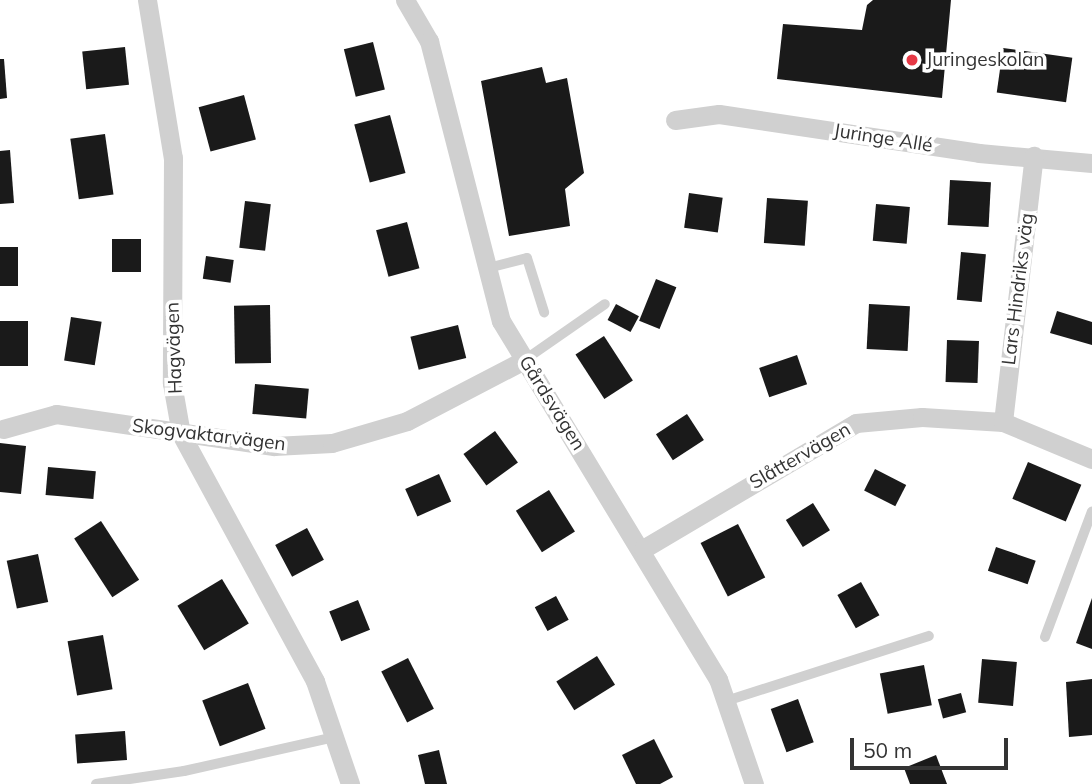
<!DOCTYPE html>
<html>
<head>
<meta charset="utf-8">
<style>
	body { margin:0 }
	#map { position:relative; width:1092px; height:784px; overflow:hidden; background:#fff; font-family:Mulish,sans-serif }
	div>[style] { position:absolute }
	[style*='--x'] { left:calc(var(--x)*1px); top:calc(var(--y)*1px); width:calc(var(--w)*1px); rotate:calc(var(--a)*1deg) }
	.building>* { inset:0; background:#1a1a1a; transform-origin:0 0 }
	.service>* { height:10px; margin:-5px; padding:0 5px; transform-origin:5px; border-radius:5px; background:#d0d0d0 }
	.minor>* { height:19px; margin:-9.5px; padding:0 9.5px; transform-origin:9.5px; border-radius:9.5px; background:#d0d0d0 }
	.dots>* { width:19px; height:19px; translate:-50% -50%; box-sizing:border-box; border:4px solid #fff; border-radius:50% }
	span { translate:-50% -50%; white-space:nowrap; text-align:center; line-height:1.15; -webkit-text-stroke:7px #fff; paint-order:stroke }
	.poi-label { font-size:19px; color:#333 }
	.left { translate:0 -50%; text-align:left }
	.street-label { font-size:19px; color:#333 }
	.scale { position:absolute; left:850px; top:738px; width:158px; height:32px; box-sizing:border-box; border:4px solid #333; border-top:0; padding-left:9px; font-size:21px; line-height:24px; white-space:nowrap; color:#333; -webkit-text-stroke:5px #fff; paint-order:stroke }
</style>
</head>
<body>
<div id="map">
	<div class="building">
		<i style="clip-path:polygon(873px 0,951px 0,942px 98px,777px 79px,783px 24px,862px 30px,867px 5px)"></i>
		<i style="left:373px;top:42px;width:49px;height:30px;rotate:76deg"></i>
		<i style="left:125px;top:47px;width:38px;height:43px;rotate:84deg"></i>
		<i style="left:1003px;top:48px;width:70px;height:45px;rotate:8deg"></i>
		<i style="clip-path:polygon(0 59px,4px 59px,7px 98px,0 99px)"></i>
		<i style="clip-path:polygon(542px 67px,546px 83px,567px 78px,584px 173px,565px 189px,570px 226px,509px 236px,481px 81px)"></i>
		<i style="left:244px;top:95px;width:46px;height:47px;rotate:75deg"></i>
		<i style="left:390px;top:115px;width:60px;height:37px;rotate:75deg"></i>
		<i style="left:105px;top:134px;width:61px;height:35px;rotate:82deg"></i>
		<i style="clip-path:polygon(10px 150px,14px 203px,0 204px,0 151px)"></i>
		<i style="left:950px;top:180px;width:41px;height:45px;rotate:3deg"></i>
		<i style="left:689px;top:193px;width:34px;height:35px;rotate:8deg"></i>
		<i style="left:767px;top:198px;width:41px;height:45px;rotate:4deg"></i>
		<i style="left:245px;top:201px;width:26px;height:47px;rotate:7deg"></i>
		<i style="left:876px;top:204px;width:34px;height:37px;rotate:5deg"></i>
		<i style="left:407px;top:222px;width:48px;height:32px;rotate:75deg"></i>
		<i style="left:112px;top:239px;width:29px;height:33px"></i>
		<i style="left:18px;top:247px;width:39px;height:18px;rotate:90deg"></i>
		<i style="left:961px;top:252px;width:25px;height:48px;rotate:5deg"></i>
		<i style="left:206px;top:256px;width:28px;height:23px;rotate:8deg"></i>
		<i style="left:656px;top:279px;width:22px;height:45px;rotate:22deg"></i>
		<i style="left:616px;top:304px;width:26px;height:18px;rotate:28deg"></i>
		<i style="left:869px;top:304px;width:41px;height:45px;rotate:3deg"></i>
		<i style="left:270px;top:305px;width:58px;height:36px;rotate:89deg"></i>
		<i style="clip-path:polygon(1057px 311px,1092px 322px,1092px 345px,1050px 333px)"></i>
		<i style="left:71px;top:317px;width:31px;height:44px;rotate:9deg"></i>
		<i style="left:28px;top:321px;width:45px;height:28px;rotate:90deg"></i>
		<i style="left:458px;top:325px;width:34px;height:49px;rotate:76deg"></i>
		<i style="left:604px;top:336px;width:53px;height:34px;rotate:57deg"></i>
		<i style="left:947px;top:340px;width:32px;height:42px;rotate:2deg"></i>
		<i style="left:797px;top:355px;width:31px;height:40px;rotate:71deg"></i>
		<i style="left:255px;top:384px;width:54px;height:30px;rotate:5deg"></i>
		<i style="left:687px;top:414px;width:31px;height:37px;rotate:57deg"></i>
		<i style="left:495px;top:431px;width:39px;height:39px;rotate:54deg"></i>
		<i style="clip-path:polygon(0 443px,26px 446px,21px 494px,0 492px)"></i>
		<i style="left:1028px;top:462px;width:58px;height:40px;rotate:23deg"></i>
		<i style="left:48px;top:467px;width:48px;height:28px;rotate:5deg"></i>
		<i style="left:875px;top:469px;width:35px;height:24px;rotate:27deg"></i>
		<i style="left:439px;top:474px;width:30px;height:37px;rotate:66deg"></i>
		<i style="left:549px;top:490px;width:49px;height:39px;rotate:58deg"></i>
		<i style="left:813px;top:503px;width:32px;height:32px;rotate:58deg"></i>
		<i style="left:101px;top:521px;width:70px;height:32px;rotate:57deg"></i>
		<i style="left:738px;top:524px;width:60px;height:42px;rotate:63deg"></i>
		<i style="left:307px;top:528px;width:36px;height:36px;rotate:62deg"></i>
		<i style="left:996px;top:547px;width:42px;height:25px;rotate:19deg"></i>
		<i style="left:38px;top:554px;width:49px;height:32px;rotate:78deg"></i>
		<i style="left:222px;top:579px;width:52px;height:52px;rotate:59deg"></i>
		<i style="left:861px;top:582px;width:38px;height:27px;rotate:61deg"></i>
		<i style="left:556px;top:596px;width:27px;height:24px;rotate:62deg"></i>
		<i style="clip-path:polygon(1092px 598px,1092px 649px,1076px 643px)"></i>
		<i style="left:358px;top:600px;width:32px;height:31px;rotate:68deg"></i>
		<i style="left:103px;top:635px;width:55px;height:36px;rotate:80deg"></i>
		<i style="left:597px;top:656px;width:34px;height:48px;rotate:58deg"></i>
		<i style="left:408px;top:658px;width:57px;height:30px;rotate:63deg"></i>
		<i style="left:982px;top:659px;width:35px;height:44px;rotate:5deg"></i>
		<i style="left:924px;top:665px;width:41px;height:45px;rotate:79deg"></i>
		<i style="clip-path:polygon(1092px 679px,1092px 735px,1069px 737px,1066px 682px)"></i>
		<i style="left:248px;top:683px;width:49px;height:49px;rotate:69deg"></i>
		<i style="left:961px;top:693px;width:20px;height:24px;rotate:75deg"></i>
		<i style="left:798px;top:699px;width:46px;height:29px;rotate:70deg"></i>
		<i style="left:125px;top:731px;width:29px;height:50px;rotate:86deg"></i>
		<i style="clip-path:polygon(654px 739px,673px 777px,660px 784px,636px 784px,622px 755px)"></i>
		<i style="clip-path:polygon(439px 750px,447px 784px,425px 784px,418px 755px)"></i>
		<i style="clip-path:polygon(936px 755px,947px 784px,910px 784px,904px 768px)"></i>
	</div>
	<div class="service">
		<i style="--x:488;--y:268;--w:40;--a:-14.4"></i>
		<i style="--x:527;--y:258;--w:57;--a:72.5"></i>
		<i style="--x:526;--y:359;--w:96;--a:-34.8"></i>
		<i style="--x:1045;--y:637;--w:134;--a:-69.5"></i>
		<i style="--x:726;--y:701;--w:213;--a:-17.8"></i>
		<i style="--x:96;--y:784;--w:89;--a:-8.4"></i>
		<i style="--x:184;--y:771;--w:155;--a:-12.7"></i>
	</div>
	<div class="minor">
		<i style="--x:147;--y:0;--w:160;--a:80.7"></i>
		<i style="--x:173;--y:158;--w:225;--a:90.3"></i>
		<i style="--x:172;--y:383;--w:52;--a:80"></i>
		<i style="--x:181;--y:434;--w:281;--a:61.5"></i>
		<i style="--x:315;--y:681;--w:109;--a:71.2"></i>
		<i style="--x:405;--y:0;--w:48;--a:59.7"></i>
		<i style="--x:429;--y:41;--w:289;--a:75.6"></i>
		<i style="--x:501;--y:321;--w:419;--a:58.8"></i>
		<i style="--x:718;--y:679;--w:111;--a:71.1"></i>
		<i style="--x:675;--y:120;--w:44;--a:-7.8"></i>
		<i style="--x:719;--y:114;--w:263;--a:8.5"></i>
		<i style="--x:979;--y:153;--w:113;--a:5.1"></i>
		<i style="--x:1003;--y:422;--w:268;--a:-83.4"></i>
		<i style="--x:3;--y:429;--w:55;--a:-15.8"></i>
		<i style="--x:56;--y:414;--w:220;--a:8.4"></i>
		<i style="--x:274;--y:446;--w:58;--a:-3"></i>
		<i style="--x:332;--y:443;--w:78;--a:-16.3"></i>
		<i style="--x:407;--y:421;--w:134;--a:-27.5"></i>
		<i style="--x:643;--y:549;--w:247;--a:-30.6"></i>
		<i style="--x:856;--y:423;--w:66;--a:-5.2"></i>
		<i style="--x:922;--y:417;--w:81;--a:3.5"></i>
		<i style="--x:1003;--y:422;--w:96;--a:22.6"></i>
	</div>
	<div class="dots">
		<i style="left:912px;top:60px;background:#e63946"></i>
	</div>
	<div class="poi-label">
		<span class="left" style="left:926px;top:60px">Juringeskolan</span>
	</div>
	<div class="street-label">
		<span style="left:883px;top:138px;rotate:9deg">Juringe Allé</span>
		<span style="left:1018px;top:289px;rotate:-83deg">Lars Hindriks väg</span>
		<span style="left:174px;top:348px;rotate:-92deg">Hagvägen</span>
		<span style="left:552px;top:403px;rotate:58deg">Gårdsvägen</span>
		<span style="left:209px;top:435px;rotate:7deg">Skogvaktarvägen</span>
		<span style="left:800px;top:456px;rotate:-30deg">Slåttervägen</span>
	</div>
	<div class="scale">50 m</div>
</div>
</body>
</html>
